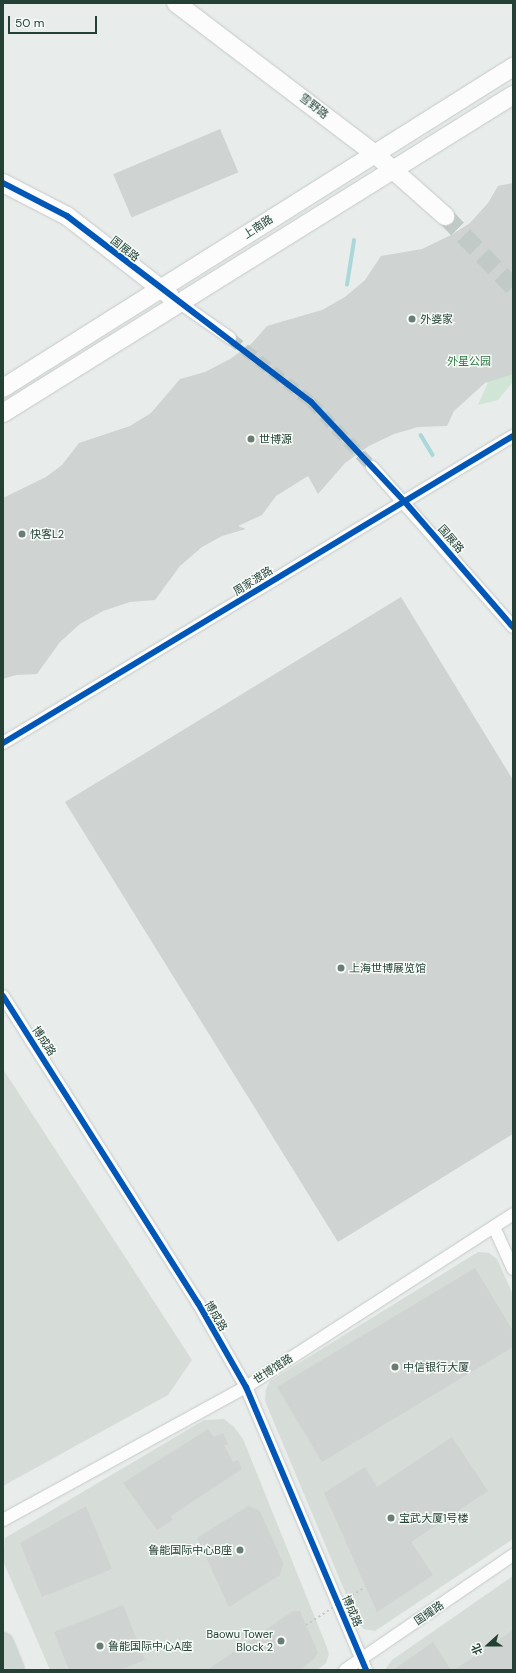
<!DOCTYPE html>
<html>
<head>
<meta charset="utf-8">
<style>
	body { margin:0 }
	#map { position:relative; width:516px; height:1673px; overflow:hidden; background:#e8ecea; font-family:"DM Sans","Noto Sans SC",sans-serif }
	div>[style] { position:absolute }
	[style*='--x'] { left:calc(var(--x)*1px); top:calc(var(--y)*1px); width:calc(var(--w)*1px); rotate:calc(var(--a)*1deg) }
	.built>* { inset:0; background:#d6ddd9 }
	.green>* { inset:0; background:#d1e5d6 }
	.stream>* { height:3.5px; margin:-1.75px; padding:0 1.75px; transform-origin:1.75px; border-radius:1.75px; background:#aad7d9 }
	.building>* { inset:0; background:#cfd3d1; transform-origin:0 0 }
	.street-tunnel>* { height:12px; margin-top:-6px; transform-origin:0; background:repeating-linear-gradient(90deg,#c1cac6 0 12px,transparent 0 18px) }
	.secondary-tunnel>* { height:18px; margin-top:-9px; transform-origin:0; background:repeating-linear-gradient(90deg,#c1cac6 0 18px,transparent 0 27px) }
	.roads { filter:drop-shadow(0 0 1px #c5c9c7) drop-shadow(0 0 1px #c5c9c7) }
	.street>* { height:12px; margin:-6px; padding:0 6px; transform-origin:6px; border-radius:6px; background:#fcfcfc }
	.secondary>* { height:18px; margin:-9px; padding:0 9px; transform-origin:9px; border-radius:9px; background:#fcfcfc }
	.primary>* { height:20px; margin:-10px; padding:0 10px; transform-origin:10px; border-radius:10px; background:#cfd7d4 }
	.path-bridge>* { height:2px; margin-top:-1px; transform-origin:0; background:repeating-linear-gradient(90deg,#c3cbc7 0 2px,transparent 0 5px) }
	.cycleway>* { height:6px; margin:-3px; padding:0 3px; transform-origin:3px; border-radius:3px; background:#0057b8 }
	.dots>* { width:11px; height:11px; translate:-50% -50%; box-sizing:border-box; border:2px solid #f6fbf8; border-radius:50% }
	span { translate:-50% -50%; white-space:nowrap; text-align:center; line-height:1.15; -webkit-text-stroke:3px #f6fbf8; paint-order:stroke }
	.street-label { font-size:11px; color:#244136 }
	.poi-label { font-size:11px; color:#244136 }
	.left { translate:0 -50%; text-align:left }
	.right { translate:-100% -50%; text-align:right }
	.park-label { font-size:11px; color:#2f7844 }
	.frame { position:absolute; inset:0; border:4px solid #244136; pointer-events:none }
	.north { position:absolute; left:468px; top:1625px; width:40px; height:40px; -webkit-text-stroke:3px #f6fbf8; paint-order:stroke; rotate:249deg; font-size:11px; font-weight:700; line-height:16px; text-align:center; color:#244136 }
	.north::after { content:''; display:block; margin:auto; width:14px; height:18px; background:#244136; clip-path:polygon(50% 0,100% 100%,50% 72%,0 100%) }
	.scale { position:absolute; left:8px; top:16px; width:89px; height:18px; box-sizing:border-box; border:2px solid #244136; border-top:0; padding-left:5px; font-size:12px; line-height:14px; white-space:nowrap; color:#244136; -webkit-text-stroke:3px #f6fbf8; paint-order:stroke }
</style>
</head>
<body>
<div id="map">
	<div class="built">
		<i style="clip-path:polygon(3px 1069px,192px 1360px,168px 1395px,3px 1486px)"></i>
		<i style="clip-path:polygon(478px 1252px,489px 1253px,497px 1259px,513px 1295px,513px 1539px,375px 1631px,364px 1629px,358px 1623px,265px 1401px,266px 1389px,270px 1381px)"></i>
		<i style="clip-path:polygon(224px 1419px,234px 1427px,243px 1439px,326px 1645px,329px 1654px,326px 1663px,317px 1670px,50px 1670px,3px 1561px,5px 1538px,204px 1420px)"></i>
		<i style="clip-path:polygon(513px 1576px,513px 1670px,385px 1670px,392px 1660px)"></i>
	</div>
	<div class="green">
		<i style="clip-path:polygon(498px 360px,513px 360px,513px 382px,498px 400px,478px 405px)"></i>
	</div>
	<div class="stream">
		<i style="--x:347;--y:285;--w:45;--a:-81"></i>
		<i style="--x:421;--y:435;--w:23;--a:59"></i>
	</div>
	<div class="building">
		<i style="left:220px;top:129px;width:47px;height:116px;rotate:67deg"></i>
		<i style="clip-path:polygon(513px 183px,513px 374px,485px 383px,454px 411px,447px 426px,418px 427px,394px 434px,369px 446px,345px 463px,318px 494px,308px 476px,276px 496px,262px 515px,238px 526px,246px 529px,222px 536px,202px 547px,180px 566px,155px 600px,130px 602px,103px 611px,80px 624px,60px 642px,37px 674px,16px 675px,3px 679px,3px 498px,46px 477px,62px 465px,79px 443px,130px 426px,151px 413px,180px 379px,205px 372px,230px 359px,251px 344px,267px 326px,322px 310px,345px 297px,365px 280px,381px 256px,422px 249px,451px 235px,470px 223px,488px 203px,498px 186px)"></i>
		<i style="clip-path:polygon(401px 597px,513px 780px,513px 1134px,338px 1242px,65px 802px)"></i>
		<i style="clip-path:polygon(475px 1268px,513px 1331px,513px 1347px,322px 1462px,277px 1387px)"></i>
		<i style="clip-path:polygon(208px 1429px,214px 1437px,223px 1433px,228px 1444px,224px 1445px,233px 1462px,238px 1460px,242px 1469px,171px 1516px,173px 1520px,157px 1530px,123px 1483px)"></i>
		<i style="clip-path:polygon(452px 1437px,488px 1491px,411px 1542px,433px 1575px,377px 1612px,324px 1493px,365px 1467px,377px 1487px)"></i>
		<i style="clip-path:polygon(86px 1506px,112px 1569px,42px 1597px,20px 1543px)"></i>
		<i style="clip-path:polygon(248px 1506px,260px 1511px,283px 1563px,280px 1575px,229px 1607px,197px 1538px)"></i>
		<i style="clip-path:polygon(123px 1605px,145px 1660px,120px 1670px,69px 1670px,54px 1632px)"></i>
		<i style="clip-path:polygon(293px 1611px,300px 1611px,318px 1653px,313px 1660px,299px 1670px,207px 1670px)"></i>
		<i style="clip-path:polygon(513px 1630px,513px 1670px,454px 1670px)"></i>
		<i style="clip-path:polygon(433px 1642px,451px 1670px,393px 1670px)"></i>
	</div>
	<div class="street-tunnel">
		<i style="--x:230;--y:338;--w:103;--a:38.3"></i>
		<i style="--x:311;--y:402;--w:89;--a:46.8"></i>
	</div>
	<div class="secondary-tunnel">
		<i style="--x:445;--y:216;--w:98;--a:46.2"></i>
	</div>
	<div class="roads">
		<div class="street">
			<i style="--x:180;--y:303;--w:61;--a:35"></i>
			<i style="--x:372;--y:467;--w:213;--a:48.6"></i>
			<i style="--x:3;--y:743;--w:595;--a:-31.05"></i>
			<i style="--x:3;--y:996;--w:364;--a:57.6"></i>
			<i style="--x:198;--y:1303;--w:97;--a:60.3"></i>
			<i style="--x:246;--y:1387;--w:307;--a:67"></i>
			<i style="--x:494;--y:1227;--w:46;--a:65.7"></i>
			<i style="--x:3;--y:1520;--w:277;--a:-28.7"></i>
			<i style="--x:246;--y:1387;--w:318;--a:-32.9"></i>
			<i style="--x:345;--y:1670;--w:204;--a:-34.4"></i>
		</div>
		<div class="secondary">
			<i style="--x:176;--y:3;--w:250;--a:37.2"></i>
			<i style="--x:375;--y:154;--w:94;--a:41.5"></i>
			<i style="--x:3;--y:183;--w:72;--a:27.3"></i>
			<i style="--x:67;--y:216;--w:130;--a:37.8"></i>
			<i style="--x:3;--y:388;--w:603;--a:-32.19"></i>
			<i style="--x:3;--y:413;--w:601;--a:-31.94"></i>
		</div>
		<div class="primary">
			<i style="--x:3;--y:1643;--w:29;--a:68"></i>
		</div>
	</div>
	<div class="path-bridge">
		<i style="--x:306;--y:1625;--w:70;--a:-32.8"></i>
	</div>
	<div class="cycleway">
		<i style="--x:3;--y:183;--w:72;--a:27.3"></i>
		<i style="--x:67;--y:216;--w:307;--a:37.3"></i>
		<i style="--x:311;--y:402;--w:137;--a:46.8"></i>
		<i style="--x:405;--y:502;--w:165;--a:49.2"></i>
		<i style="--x:3;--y:743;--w:595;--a:-31.05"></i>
		<i style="--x:3;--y:996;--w:364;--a:57.6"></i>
		<i style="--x:198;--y:1303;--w:97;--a:60.3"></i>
		<i style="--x:246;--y:1387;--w:307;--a:67"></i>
	</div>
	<div class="dots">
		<i style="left:412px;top:319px;background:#697d75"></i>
		<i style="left:251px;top:439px;background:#697d75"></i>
		<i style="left:22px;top:534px;background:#697d75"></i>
		<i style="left:341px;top:968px;background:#697d75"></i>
		<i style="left:395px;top:1367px;background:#697d75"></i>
		<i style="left:391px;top:1518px;background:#697d75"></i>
		<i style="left:240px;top:1550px;background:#697d75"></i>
		<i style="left:281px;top:1641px;background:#697d75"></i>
		<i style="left:100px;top:1646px;background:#697d75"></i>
	</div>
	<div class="street-label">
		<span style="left:314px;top:106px;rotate:38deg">雪野路</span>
		<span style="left:258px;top:227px;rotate:-33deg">上南路</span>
		<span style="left:125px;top:249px;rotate:38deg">国展路</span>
		<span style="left:451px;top:539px;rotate:49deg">国展路</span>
		<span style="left:253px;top:581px;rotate:-32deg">周家渡路</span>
		<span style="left:44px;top:1041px;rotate:57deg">博成路</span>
		<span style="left:216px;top:1316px;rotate:60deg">博成路</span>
		<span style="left:273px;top:1369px;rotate:-33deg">世博馆路</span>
		<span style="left:352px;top:1611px;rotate:67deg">博成路</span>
		<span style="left:429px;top:1613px;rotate:-34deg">国耀路</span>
	</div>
	<div class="poi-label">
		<span class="left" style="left:420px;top:319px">外婆家</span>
		<span class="left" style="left:259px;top:439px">世博源</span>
		<span class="left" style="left:30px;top:534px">快客L2</span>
		<span class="left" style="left:349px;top:968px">上海世博展览馆</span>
		<span class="left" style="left:403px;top:1367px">中信银行大厦</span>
		<span class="left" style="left:399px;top:1518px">宝武大厦1号楼</span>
		<span class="right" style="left:232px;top:1550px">鲁能国际中心B座</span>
		<span class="right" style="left:273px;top:1641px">Baowu Tower<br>Block 2</span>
		<span class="left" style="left:108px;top:1646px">鲁能国际中心A座</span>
	</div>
	<div class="park-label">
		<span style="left:469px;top:361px">外星公园</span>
	</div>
	<div class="frame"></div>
	<div class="north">北</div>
	<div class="scale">50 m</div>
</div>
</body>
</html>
